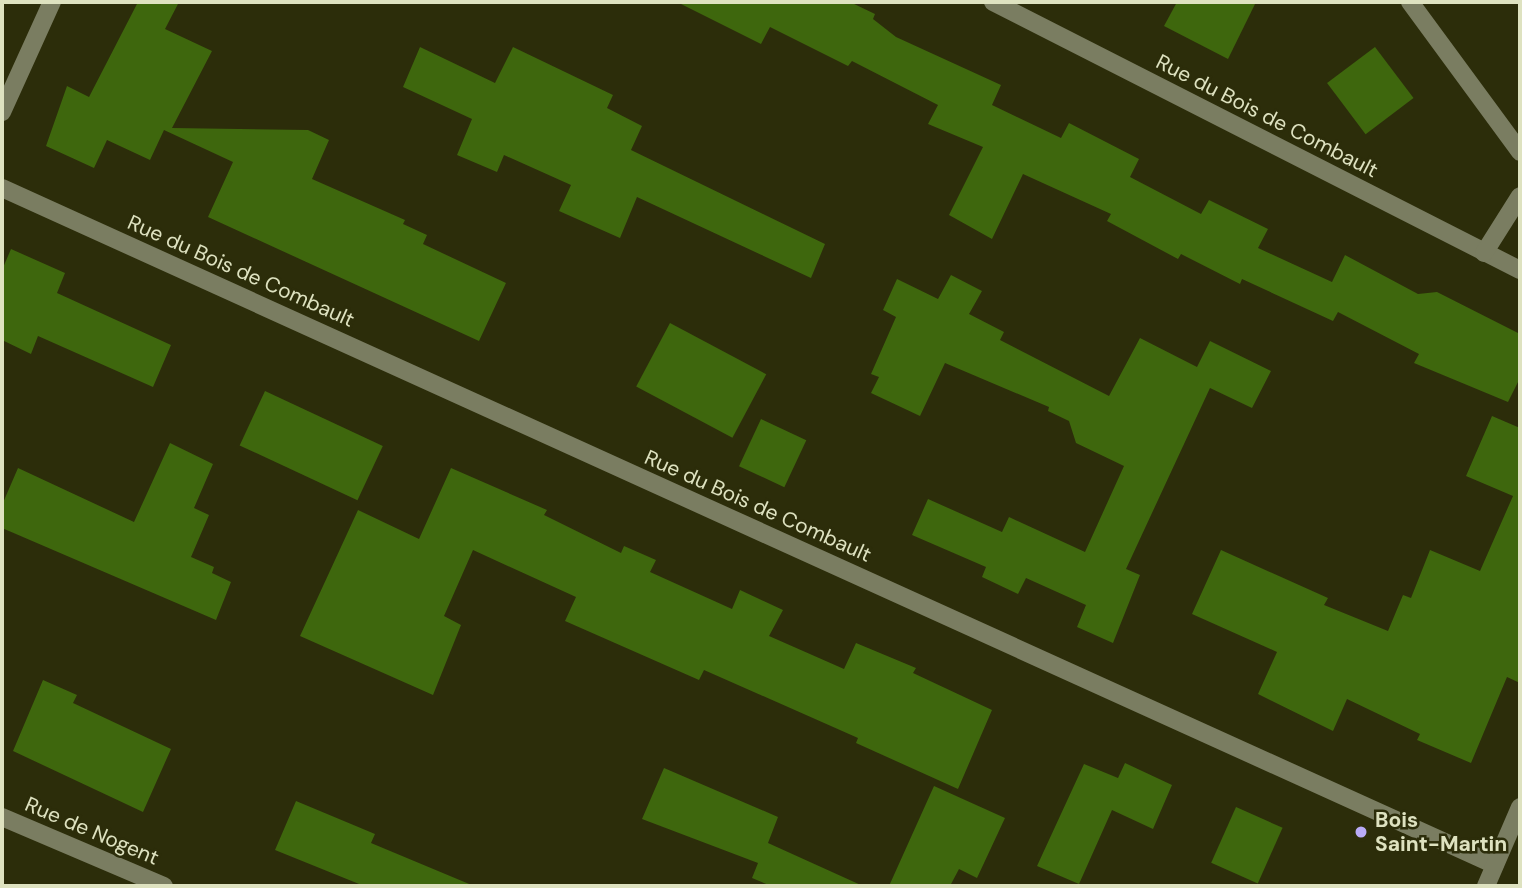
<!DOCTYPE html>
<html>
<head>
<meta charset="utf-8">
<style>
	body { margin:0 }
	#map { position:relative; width:1522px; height:888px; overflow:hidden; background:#2c2d0a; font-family:"DM Sans",sans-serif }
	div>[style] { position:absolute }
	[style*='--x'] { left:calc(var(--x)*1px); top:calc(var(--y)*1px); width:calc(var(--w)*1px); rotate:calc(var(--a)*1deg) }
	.building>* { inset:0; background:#3e670d; transform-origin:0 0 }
	.minor>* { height:18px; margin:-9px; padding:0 9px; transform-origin:9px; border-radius:9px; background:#7a7d61 }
	.dots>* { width:19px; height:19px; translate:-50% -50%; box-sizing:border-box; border:4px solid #2c2d0a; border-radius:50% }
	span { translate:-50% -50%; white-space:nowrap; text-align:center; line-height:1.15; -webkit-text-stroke:5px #2c2d0a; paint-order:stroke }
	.street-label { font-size:21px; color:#dee2c0 }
	.poi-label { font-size:21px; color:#dee2c0; font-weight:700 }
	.left { translate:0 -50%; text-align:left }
	.frame { position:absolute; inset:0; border:4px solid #dee2c0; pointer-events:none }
</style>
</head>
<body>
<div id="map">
	<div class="building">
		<i style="clip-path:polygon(138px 2px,179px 2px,165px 29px,212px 51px,172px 128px,308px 130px,329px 140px,312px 179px,405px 220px,403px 224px,427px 235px,423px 244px,506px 283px,479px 341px,208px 217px,233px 162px,164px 130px,150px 160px,107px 140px,94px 168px,46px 146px,67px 86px,89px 97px)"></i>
		<i style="clip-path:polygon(677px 2px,850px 2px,875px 14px,873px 19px,896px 37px,1001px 85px,992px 105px,1061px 138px,1069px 123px,1139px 159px,1130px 177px,1201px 214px,1209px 200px,1268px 229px,1258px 248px,1332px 282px,1345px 255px,1418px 294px,1437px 292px,1520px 334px,1520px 378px,1508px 402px,1414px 363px,1419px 354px,1338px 312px,1333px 321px,1242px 279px,1240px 284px,1181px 254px,1178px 259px,1107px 221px,1111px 214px,1023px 174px,992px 239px,949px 215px,983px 147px,928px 124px,938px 105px,852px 61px,848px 66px,770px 27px,761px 44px)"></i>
		<i style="clip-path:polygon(1177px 2px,1256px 2px,1228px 59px,1164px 26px)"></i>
		<i style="clip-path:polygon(420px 47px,495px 83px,513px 47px,613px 95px,607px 108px,642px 126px,631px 150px,825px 244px,811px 278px,637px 197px,620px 238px,559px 211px,571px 185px,504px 155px,497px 172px,457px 155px,472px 119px,403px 87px)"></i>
		<i style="left:1375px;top:47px;width:64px;height:60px;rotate:53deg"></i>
		<i style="clip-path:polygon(11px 249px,65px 273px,57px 293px,171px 345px,153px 387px,38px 336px,31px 354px,2px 340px,2px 270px)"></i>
		<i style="clip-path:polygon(951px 275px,982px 291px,969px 314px,1004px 332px,1000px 340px,1109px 396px,1140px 338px,1197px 367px,1210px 341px,1271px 371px,1252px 408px,1210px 388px,1126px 569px,1140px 575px,1113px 643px,1077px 627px,1086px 605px,1026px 578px,1018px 594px,982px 577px,986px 567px,912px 535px,928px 499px,1002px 532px,1009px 517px,1085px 552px,1124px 466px,1076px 443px,1069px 421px,1048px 411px,1049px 407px,945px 363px,920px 416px,871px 393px,879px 377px,871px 374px,896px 317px,883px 310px,897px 279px,938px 299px)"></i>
		<i style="left:670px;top:323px;width:109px;height:72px;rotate:28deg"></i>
		<i style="left:265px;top:391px;width:130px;height:60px;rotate:25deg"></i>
		<i style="clip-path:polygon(1492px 416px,1520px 428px,1520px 683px,1507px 677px,1471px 763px,1417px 740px,1420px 734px,1347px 699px,1333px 731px,1258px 694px,1277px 652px,1192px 614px,1221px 550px,1328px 598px,1324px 605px,1388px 631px,1403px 595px,1411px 598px,1430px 550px,1480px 571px,1513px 496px,1466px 476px)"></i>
		<i style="left:761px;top:419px;width:50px;height:52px;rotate:25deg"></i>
		<i style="clip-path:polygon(170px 443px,213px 464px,194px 508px,209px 515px,191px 557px,214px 567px,212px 573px,231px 582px,216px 620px,2px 528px,2px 505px,18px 468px,134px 522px)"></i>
		<i style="clip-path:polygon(451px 468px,547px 510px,544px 515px,621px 553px,624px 546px,656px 560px,650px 572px,732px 609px,740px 590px,783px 610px,769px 636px,844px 669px,856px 643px,916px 668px,913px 673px,992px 710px,958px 789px,856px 743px,858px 738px,704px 670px,699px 680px,565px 621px,576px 597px,473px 550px,444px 616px,461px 625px,433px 695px,300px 636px,358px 510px,419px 539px)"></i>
		<i style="clip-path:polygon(43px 680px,77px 695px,73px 703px,171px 749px,143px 812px,13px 751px)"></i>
		<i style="clip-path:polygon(1125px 763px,1172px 785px,1153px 829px,1112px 810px,1079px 884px,1037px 866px,1084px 764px,1118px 778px)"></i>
		<i style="clip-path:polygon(664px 768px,778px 817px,768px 843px,863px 886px,771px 886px,752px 878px,758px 863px,642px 819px)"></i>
		<i style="clip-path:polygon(934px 786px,1005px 818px,977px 878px,959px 869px,950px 886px,889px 886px)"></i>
		<i style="clip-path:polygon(296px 801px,375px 834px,371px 843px,474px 886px,364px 886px,275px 850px)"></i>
		<i style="left:1236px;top:807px;width:51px;height:61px;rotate:24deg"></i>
	</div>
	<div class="minor">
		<i style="--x:993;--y:2;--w:591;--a:26.96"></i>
		<i style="--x:1410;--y:2;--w:186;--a:53.7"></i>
		<i style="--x:2;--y:112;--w:121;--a:-65.6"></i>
		<i style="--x:2;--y:188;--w:1639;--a:24.39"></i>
		<i style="--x:1484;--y:253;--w:67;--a:-57.7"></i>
		<i style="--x:2;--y:817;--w:176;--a:23.1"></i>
		<i style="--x:1486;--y:886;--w:86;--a:-66.7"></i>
	</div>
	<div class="dots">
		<i style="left:1361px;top:832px;background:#b9abf7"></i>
	</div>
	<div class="street-label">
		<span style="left:1267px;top:116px;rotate:27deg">Rue du Bois de Combault</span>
		<span style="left:241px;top:271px;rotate:24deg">Rue du Bois de Combault</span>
		<span style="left:758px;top:506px;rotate:24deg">Rue du Bois de Combault</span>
		<span style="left:92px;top:831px;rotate:23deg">Rue de Nogent</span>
	</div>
	<div class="poi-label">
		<span class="left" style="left:1375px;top:832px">Bois<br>Saint-Martin</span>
	</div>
	<div class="frame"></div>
</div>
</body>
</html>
